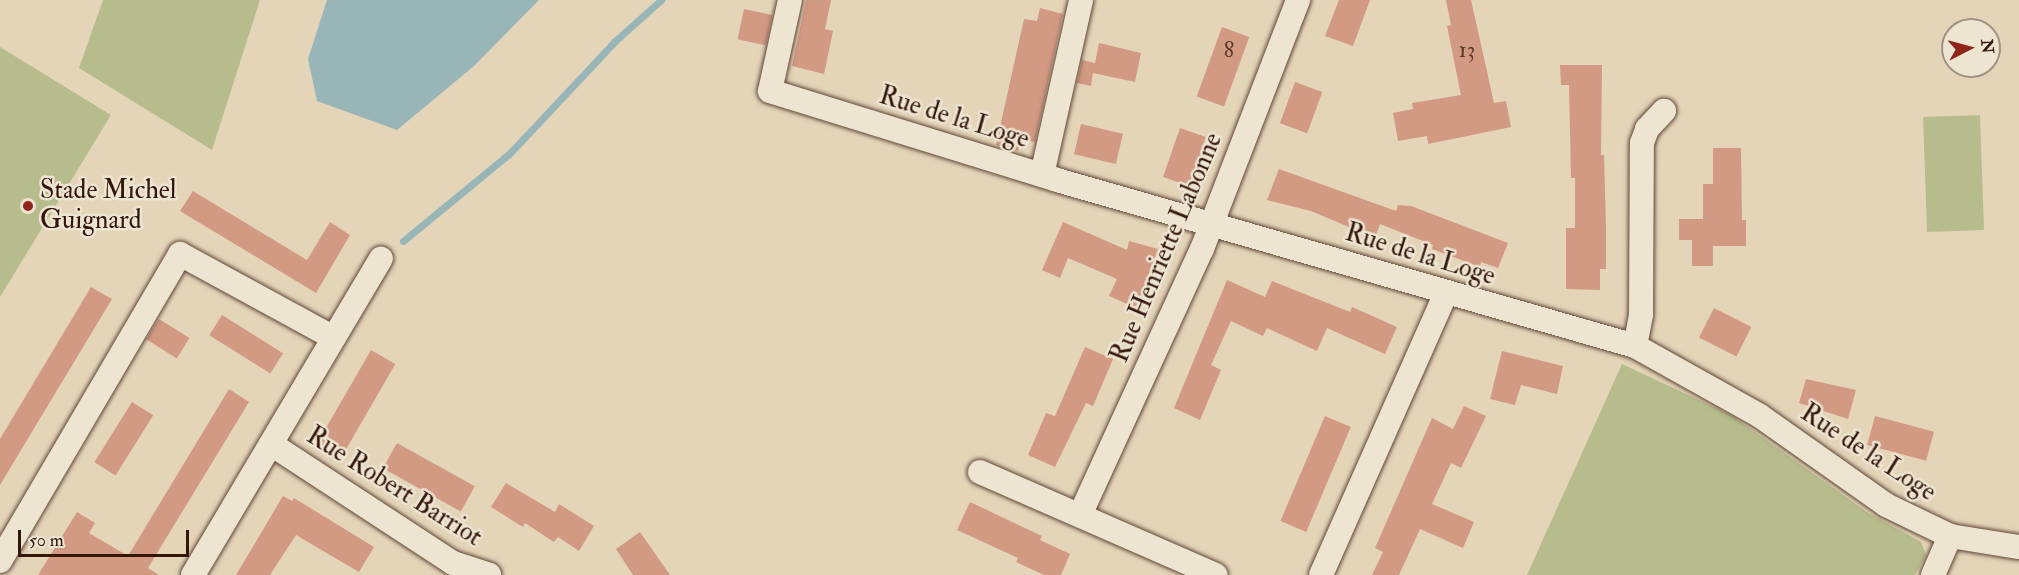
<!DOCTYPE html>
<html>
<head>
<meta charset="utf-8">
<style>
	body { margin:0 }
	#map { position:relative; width:2019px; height:575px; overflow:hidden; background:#e4d5b9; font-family:"IM FELL Double Pica",serif }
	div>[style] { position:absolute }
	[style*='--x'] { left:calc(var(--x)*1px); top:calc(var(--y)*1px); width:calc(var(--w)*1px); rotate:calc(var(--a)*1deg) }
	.green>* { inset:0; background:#b7bc8d; transform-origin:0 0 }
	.water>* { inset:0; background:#98b6b8 }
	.stream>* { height:7px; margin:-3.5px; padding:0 3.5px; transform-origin:3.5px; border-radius:3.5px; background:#98b6b8 }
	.building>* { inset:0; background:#d29983; transform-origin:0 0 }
	.roads { filter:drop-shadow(0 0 2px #604636) drop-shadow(0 0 2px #604636) }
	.minor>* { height:24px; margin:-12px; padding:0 12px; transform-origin:12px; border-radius:12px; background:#ede4d2 }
	.dots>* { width:16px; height:16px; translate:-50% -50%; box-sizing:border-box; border:3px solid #ede4d2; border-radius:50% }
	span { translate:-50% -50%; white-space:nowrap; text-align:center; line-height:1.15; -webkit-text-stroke:5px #ede4d2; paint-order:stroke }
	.number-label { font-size:22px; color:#5c3728 }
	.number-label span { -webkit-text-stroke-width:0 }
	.street-label { font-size:26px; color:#34160a }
	.poi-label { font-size:26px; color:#34160a }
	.left { translate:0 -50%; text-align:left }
	.north { position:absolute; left:1941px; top:18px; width:60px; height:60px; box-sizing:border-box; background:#ede4d2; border:2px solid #a39282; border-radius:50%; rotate:84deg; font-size:16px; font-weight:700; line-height:24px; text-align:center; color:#34160a }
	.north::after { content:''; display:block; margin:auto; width:21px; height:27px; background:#8f2418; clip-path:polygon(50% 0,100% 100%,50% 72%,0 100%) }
	.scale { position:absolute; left:18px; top:530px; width:171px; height:27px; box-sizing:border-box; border:3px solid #34160a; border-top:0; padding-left:8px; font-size:18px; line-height:21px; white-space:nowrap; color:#34160a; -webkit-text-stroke:4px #ede4d2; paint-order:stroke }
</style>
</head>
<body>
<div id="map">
	<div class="green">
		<i style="clip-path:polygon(103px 0,260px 0,212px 150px,79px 68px)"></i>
		<i style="clip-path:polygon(0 47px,111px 115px,0 297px)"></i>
		<i style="left:1980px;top:115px;width:115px;height:57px;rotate:88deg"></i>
		<i style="clip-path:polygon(1622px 364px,1731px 415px,1867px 512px,1921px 542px,1926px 555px,1915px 575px,1527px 575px)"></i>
	</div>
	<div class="water">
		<i style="clip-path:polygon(327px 0,539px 0,474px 66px,397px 130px,317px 101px,308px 59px)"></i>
	</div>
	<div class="stream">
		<i style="--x:403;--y:241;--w:137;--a:-39.4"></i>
		<i style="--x:509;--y:154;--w:155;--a:-46.8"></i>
		<i style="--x:615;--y:41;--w:62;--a:-41.7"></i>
	</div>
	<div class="building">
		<i style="clip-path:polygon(806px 0,831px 0,825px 29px,833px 31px,824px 74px,792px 66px)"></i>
		<i style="clip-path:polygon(1339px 0,1370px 0,1353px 46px,1325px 36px)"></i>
		<i style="clip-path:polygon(1446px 0,1471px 0,1494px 103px,1506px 101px,1511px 127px,1428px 144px,1427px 136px,1398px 141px,1393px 113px,1413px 109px,1412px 103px,1461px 95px,1447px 26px,1451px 25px)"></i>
		<i style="clip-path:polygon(1040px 8px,1063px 14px,1035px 142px,1021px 139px,1018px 151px,996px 145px,1024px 19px,1037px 21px)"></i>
		<i style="left:744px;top:9px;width:29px;height:31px;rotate:12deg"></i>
		<i style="left:1222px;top:27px;width:29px;height:74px;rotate:20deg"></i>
		<i style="clip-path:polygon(1099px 43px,1141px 53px,1135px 82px,1093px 73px,1091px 86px,1077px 83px,1082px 60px,1095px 63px)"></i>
		<i style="clip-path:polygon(1560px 65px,1602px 65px,1601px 155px,1604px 155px,1606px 226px,1606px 269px,1600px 269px,1600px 290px,1566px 289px,1566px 228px,1575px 228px,1575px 178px,1571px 178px,1569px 85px,1561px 85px)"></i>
		<i style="left:1295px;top:82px;width:29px;height:44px;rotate:20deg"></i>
		<i style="left:1081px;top:124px;width:43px;height:31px;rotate:13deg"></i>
		<i style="clip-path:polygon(1180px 128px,1206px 137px,1202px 147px,1206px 149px,1192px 187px,1163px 177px)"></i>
		<i style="clip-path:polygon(1713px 148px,1741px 148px,1742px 220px,1746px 220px,1746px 246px,1713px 246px,1713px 266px,1692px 266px,1692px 240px,1679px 240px,1679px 219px,1703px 219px,1703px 184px,1713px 184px)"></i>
		<i style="clip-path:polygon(1279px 169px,1396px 211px,1398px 205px,1411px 206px,1508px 243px,1498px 268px,1481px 262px,1480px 267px,1432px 249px,1433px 245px,1380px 224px,1375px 238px,1311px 211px,1267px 200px)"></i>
		<i style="clip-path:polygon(193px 191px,307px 260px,330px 222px,350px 235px,316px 293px,180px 211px)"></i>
		<i style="clip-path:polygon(1063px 222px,1127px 250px,1129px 241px,1158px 249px,1136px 308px,1109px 296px,1117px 279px,1068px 258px,1060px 278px,1042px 270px)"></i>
		<i style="clip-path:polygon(1227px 280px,1265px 297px,1272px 281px,1350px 312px,1352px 307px,1397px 327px,1385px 354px,1327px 328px,1317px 351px,1267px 328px,1263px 336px,1231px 321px,1211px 365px,1221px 370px,1200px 420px,1174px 408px)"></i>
		<i style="clip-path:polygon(91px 287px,112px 299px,0 485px,0 439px)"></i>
		<i style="left:1714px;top:308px;width:42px;height:33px;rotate:27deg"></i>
		<i style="left:222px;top:315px;width:72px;height:24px;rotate:32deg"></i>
		<i style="left:159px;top:319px;width:36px;height:24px;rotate:32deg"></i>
		<i style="clip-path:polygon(1085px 347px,1113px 359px,1093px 406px,1086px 403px,1055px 467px,1028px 455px,1046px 413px,1055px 416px)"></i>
		<i style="left:371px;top:350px;width:28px;height:107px;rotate:30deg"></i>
		<i style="clip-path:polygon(1502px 351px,1563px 366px,1557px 394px,1521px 385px,1515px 405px,1490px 399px)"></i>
		<i style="clip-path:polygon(1806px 379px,1856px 390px,1848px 419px,1799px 403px)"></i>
		<i style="clip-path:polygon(229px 389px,249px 402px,148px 568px,159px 575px,38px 575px,77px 512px,95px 523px,89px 533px,128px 556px)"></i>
		<i style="left:132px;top:402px;width:25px;height:71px;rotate:32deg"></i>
		<i style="clip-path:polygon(1464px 406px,1486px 416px,1461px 468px,1451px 463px,1432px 504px,1474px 522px,1463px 548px,1420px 529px,1399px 575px,1372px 575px,1383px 552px,1375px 548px,1432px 418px,1453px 429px)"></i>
		<i style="left:1325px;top:416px;width:28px;height:114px;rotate:23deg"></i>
		<i style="left:1875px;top:416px;width:61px;height:30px;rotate:15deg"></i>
		<i style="left:397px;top:443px;width:89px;height:29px;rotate:29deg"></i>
		<i style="clip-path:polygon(506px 483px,555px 512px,559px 504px,594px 526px,579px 551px,558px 537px,554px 542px,525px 523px,523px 527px,491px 507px)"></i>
		<i style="clip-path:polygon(283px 496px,292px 501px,294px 498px,374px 547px,359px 572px,296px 535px,270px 575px,236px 575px)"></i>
		<i style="clip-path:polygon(970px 502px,1042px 536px,1040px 540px,1070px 554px,1061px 575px,1044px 575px,1016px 562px,1018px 558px,957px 530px)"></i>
		<i style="clip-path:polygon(640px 532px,670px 575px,633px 575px,616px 549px)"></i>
	</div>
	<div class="roads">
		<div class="minor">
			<i style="--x:790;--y:0;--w:93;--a:102.4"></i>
			<i style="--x:770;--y:91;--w:300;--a:17.2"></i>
			<i style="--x:1057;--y:180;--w:601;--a:16.02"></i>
			<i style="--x:1635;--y:346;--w:143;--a:29.2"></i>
			<i style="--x:1760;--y:416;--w:154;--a:35.2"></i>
			<i style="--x:1886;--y:505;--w:71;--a:25.8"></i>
			<i style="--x:1950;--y:536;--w:70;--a:9.1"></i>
			<i style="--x:1042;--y:175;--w:179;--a:-77.4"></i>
			<i style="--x:1635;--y:346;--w:32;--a:-79"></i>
			<i style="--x:1641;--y:315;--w:172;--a:-89.7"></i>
			<i style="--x:1642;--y:143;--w:15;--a:-70"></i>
			<i style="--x:1647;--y:129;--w:25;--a:-47"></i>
			<i style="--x:271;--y:444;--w:217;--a:33.2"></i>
			<i style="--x:453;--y:563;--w:38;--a:18"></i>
			<i style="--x:980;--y:472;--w:257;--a:23.6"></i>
			<i style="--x:1080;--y:515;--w:293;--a:-65.4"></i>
			<i style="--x:1202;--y:249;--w:267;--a:-68.9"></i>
			<i style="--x:0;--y:561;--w:356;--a:-59.6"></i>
			<i style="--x:180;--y:254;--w:175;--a:28.6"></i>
			<i style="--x:193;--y:575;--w:368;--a:-59.3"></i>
			<i style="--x:1321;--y:575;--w:308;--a:-66.1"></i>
			<i style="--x:1933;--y:575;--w:43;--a:-66.4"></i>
		</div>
	</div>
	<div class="dots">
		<i style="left:28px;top:206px;background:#8f2418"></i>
	</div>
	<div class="number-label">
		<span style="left:1229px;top:51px">8</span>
		<span style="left:1467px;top:51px">13</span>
	</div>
	<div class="street-label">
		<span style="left:954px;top:118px;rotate:17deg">Rue de la Loge</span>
		<span style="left:1167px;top:248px;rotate:-67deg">Rue Henriette Labonne</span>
		<span style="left:1420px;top:255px;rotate:17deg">Rue de la Loge</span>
		<span style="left:1868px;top:453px;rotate:33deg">Rue de la Loge</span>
		<span style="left:394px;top:487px;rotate:32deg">Rue Robert Barriot</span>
	</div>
	<div class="poi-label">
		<span class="left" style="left:40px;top:206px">Stade Michel<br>Guignard</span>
	</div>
	<div class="north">N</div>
	<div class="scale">50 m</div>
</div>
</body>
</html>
